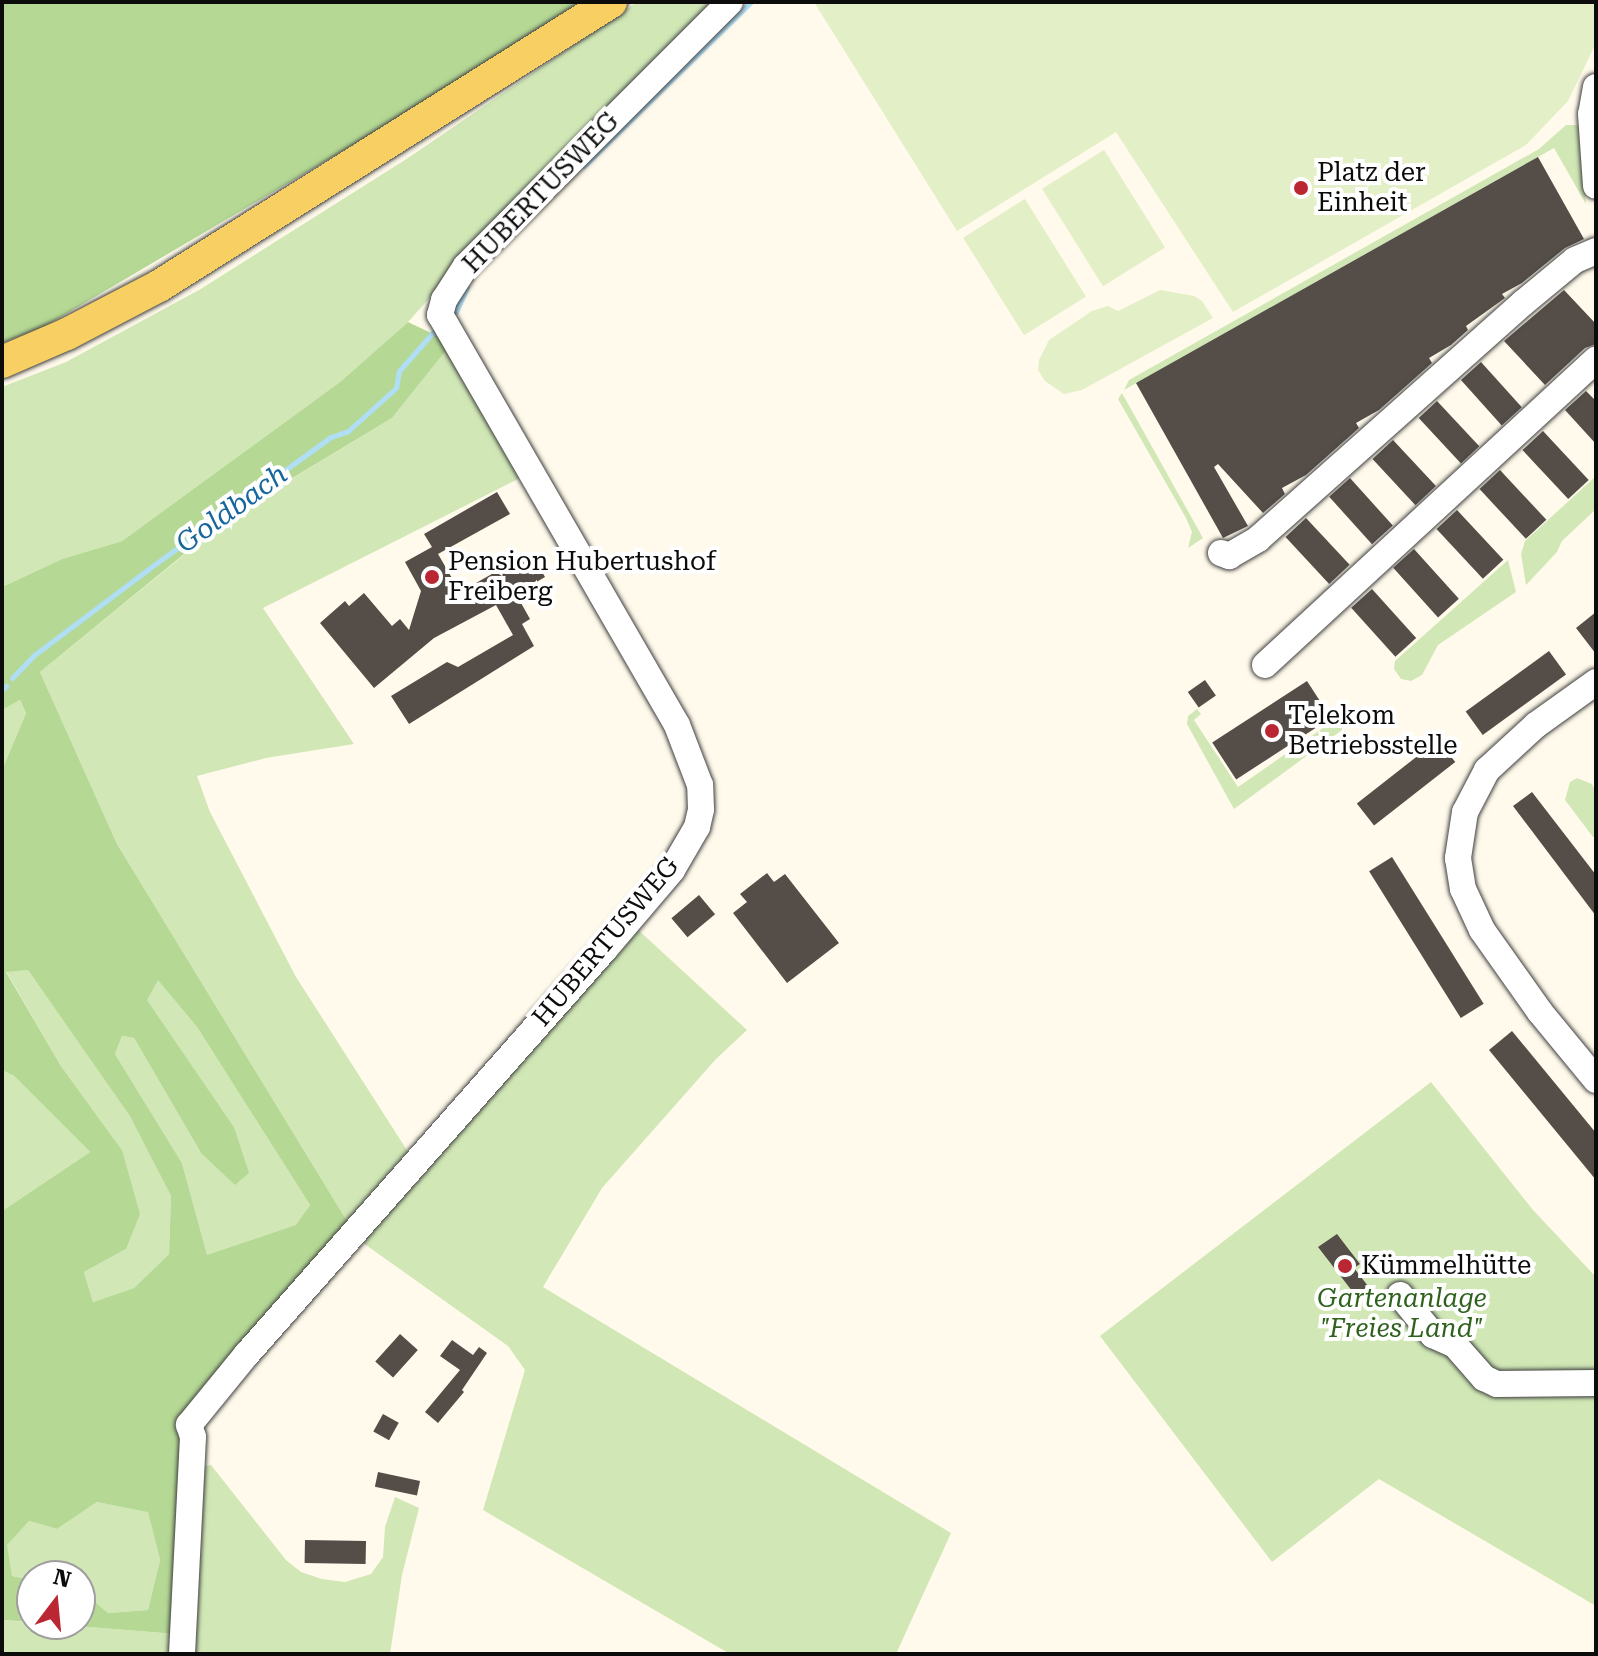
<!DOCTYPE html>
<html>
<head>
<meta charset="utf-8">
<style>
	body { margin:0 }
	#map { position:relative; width:1598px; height:1656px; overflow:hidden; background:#fffaeb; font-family:"Roboto Serif",serif }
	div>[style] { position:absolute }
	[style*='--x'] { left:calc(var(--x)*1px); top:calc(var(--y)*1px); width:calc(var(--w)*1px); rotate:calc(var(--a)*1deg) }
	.green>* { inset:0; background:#d1e8b6 }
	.forest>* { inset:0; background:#b5d995 }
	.pitch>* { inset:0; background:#e3efc7; transform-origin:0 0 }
	.stream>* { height:5px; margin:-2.5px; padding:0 2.5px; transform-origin:2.5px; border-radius:2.5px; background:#b0def5 }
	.building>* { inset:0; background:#544d48; transform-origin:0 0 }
	.roads { filter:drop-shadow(0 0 2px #3f3f3f) drop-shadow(0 0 2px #3f3f3f) }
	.minor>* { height:26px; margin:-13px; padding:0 13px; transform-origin:13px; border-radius:13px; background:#fff }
	.major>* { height:32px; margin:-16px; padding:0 16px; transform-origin:16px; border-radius:16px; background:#f7cf62 }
	.dots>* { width:22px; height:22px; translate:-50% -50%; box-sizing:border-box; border:4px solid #fff; border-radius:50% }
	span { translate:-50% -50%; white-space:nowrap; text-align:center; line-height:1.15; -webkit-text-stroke:8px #fff; paint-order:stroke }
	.poi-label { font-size:26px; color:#0c0c0c }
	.left { translate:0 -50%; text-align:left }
	.street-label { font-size:26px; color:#0c0c0c }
	.park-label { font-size:26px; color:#2e621d; font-style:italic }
	.water-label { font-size:28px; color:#17669c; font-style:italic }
	.frame { position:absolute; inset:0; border:4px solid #0c0c0c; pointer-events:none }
	.north { position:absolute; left:16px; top:1560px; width:80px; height:80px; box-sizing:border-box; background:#fff; border:2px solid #9e9e9e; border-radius:50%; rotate:16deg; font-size:22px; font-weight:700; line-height:32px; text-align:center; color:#0c0c0c }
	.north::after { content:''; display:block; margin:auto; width:28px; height:36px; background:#ba2631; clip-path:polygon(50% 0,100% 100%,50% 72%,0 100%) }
</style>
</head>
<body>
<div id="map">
	<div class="green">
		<i style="clip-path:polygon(637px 2px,719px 2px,494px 226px,408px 322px,340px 382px,122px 541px,62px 559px,2px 587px,2px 387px,66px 362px,199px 290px,408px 158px)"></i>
		<i style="clip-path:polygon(1566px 125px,1581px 125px,1586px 204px,1554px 148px,1124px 390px,1129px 380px,1539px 149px)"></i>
		<i style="clip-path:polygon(452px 343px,524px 476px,263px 608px,354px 744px,266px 758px,197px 776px,210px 812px,296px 977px,412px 1158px,350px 1226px,117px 844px,40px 672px,234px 514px,392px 418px)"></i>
		<i style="clip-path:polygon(1122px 393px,1203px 538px,1188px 548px,1192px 532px,1186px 518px,1118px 399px)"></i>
		<i style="clip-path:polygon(1596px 476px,1596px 509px,1562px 541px,1557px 552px,1526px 585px,1521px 554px,1525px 541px)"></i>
		<i style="clip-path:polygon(1508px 560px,1516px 592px,1438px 645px,1422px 675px,1411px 681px,1401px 679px,1394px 669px,1395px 661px)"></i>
		<i style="clip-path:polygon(20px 700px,26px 713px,2px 770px,2px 710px)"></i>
		<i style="clip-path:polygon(1197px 709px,1201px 714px,1194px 720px,1238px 787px,1333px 721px,1342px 725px,1342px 730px,1234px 809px,1187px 724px,1188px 716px)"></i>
		<i style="clip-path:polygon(1577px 778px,1592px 784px,1596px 793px,1596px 836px,1593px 837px,1565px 800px,1570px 782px)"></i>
		<i style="clip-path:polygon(635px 927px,747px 1030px,716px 1059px,602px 1188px,543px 1287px,951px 1533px,896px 1654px,730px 1654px,483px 1510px,525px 1370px,508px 1346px,359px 1240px)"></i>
		<i style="clip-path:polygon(28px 970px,131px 1116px,171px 1196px,169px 1254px,134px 1288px,93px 1302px,84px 1272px,126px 1249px,122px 1150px,61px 1066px,6px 971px)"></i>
		<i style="clip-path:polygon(158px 979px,197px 1027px,310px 1205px,297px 1225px,207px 1256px,182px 1163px,115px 1054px,122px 1036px,134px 1038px,201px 1153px,234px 1127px,146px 999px)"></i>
		<i style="clip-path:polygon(2px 1070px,14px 1076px,90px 1152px,2px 1211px)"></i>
		<i style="clip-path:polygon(1431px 1082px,1533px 1210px,1596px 1277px,1596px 1606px,1379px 1479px,1272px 1562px,1100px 1336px)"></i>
		<i style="clip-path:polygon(211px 1465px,286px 1560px,301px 1572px,322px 1579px,345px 1582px,371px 1574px,383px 1557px,385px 1527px,395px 1497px,419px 1508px,402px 1575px,390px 1654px,186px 1654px,196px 1468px)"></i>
		<i style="clip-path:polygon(97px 1502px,148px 1511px,160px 1560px,148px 1610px,108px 1613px,80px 1589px,80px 1576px,32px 1576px,32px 1580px,12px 1576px,6px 1545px,29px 1521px,57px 1529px)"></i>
		<i style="clip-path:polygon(2px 1620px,176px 1634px,175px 1654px,2px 1654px)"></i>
	</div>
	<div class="forest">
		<i style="clip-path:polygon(2px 2px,588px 2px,460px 82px,42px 328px,2px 343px)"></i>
		<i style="clip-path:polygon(evenodd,408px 322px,452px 343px,392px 418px,233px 514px,40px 672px,117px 844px,350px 1226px,204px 1390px,176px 1634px,51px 1624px,80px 1624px,80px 1589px,108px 1613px,148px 1610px,160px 1560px,148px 1512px,97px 1502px,57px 1529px,29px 1521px,7px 1545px,12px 1576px,32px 1580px,32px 1622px,2px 1620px,2px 1211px,90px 1152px,14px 1076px,2px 1070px,2px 770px,26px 713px,20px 700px,2px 710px,2px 587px,62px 559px,122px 541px,340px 382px,408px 322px,28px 970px,130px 1116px,171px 1196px,169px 1254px,134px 1288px,93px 1302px,84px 1272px,126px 1249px,140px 1214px,122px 1150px,61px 1066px,6px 972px,28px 970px,408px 322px,158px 980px,197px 1027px,310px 1205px,296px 1225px,207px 1255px,182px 1163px,115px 1054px,122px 1036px,134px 1038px,201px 1153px,235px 1185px,249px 1173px,234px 1127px,147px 1000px,158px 980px)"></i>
	</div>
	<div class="pitch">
		<i style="clip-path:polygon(814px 2px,1596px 2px,1596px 43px,1568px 101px,1526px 145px,1233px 312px,1116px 132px,957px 231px)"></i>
		<i style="left:1104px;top:150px;width:115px;height:73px;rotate:58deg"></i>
		<i style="left:1025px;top:199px;width:115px;height:73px;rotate:58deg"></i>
		<i style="clip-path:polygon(1160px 290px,1194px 296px,1202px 301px,1213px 318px,1082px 390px,1064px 394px,1045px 381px,1038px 370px,1039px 360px,1049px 340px,1092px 311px,1108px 306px,1118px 311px)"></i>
	</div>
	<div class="stream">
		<i style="--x:584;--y:166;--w:234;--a:-44.5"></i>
		<i style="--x:456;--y:312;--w:27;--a:-66"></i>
		<i style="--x:12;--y:678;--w:30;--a:-46"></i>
		<i style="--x:33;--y:656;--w:143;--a:-37"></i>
		<i style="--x:147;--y:570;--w:227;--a:-35.9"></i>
		<i style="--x:331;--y:437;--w:18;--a:-19"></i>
		<i style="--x:348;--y:431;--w:64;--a:-41.9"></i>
		<i style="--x:396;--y:388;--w:17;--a:-80"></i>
		<i style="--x:399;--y:371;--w:56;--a:-48.6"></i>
		<i style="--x:2;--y:690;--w:6;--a:-45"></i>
	</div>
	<div class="building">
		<i style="clip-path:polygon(1538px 157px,1584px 239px,1565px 248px,1522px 283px,1502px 294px,1505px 298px,1466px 326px,1468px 330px,1451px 345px,1429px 358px,1432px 363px,1379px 410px,1356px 423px,1359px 428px,1306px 475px,1282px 488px,1285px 494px,1263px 513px,1218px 464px,1214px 467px,1248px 526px,1223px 538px,1136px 383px)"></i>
		<i style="clip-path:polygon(1564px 290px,1596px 324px,1596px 344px,1585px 348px,1545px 385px,1504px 341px)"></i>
		<i style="left:1481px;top:362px;width:61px;height:27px;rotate:48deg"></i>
		<i style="clip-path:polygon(1586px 391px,1596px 401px,1596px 444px,1565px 410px)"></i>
		<i style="left:1437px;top:401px;width:62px;height:25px;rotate:47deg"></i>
		<i style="left:1543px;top:431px;width:67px;height:28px;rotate:47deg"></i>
		<i style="left:1393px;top:440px;width:63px;height:28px;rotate:47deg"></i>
		<i style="left:1500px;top:470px;width:68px;height:28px;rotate:47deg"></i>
		<i style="left:1350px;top:478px;width:64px;height:28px;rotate:48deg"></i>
		<i style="clip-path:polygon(497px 492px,510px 514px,438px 554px,460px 592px,531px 552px,545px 577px,516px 594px,530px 619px,522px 624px,534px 646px,409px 724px,391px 696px,447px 662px,458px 667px,513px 635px,496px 605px,434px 638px,374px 688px,320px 623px,345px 601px,349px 606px,364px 593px,392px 626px,400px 619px,409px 630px,421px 591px,405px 562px,432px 547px,424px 534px)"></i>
		<i style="left:1457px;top:510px;width:68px;height:28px;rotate:47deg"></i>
		<i style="left:1306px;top:518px;width:64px;height:28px;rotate:47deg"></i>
		<i style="left:1414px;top:549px;width:67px;height:28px;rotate:48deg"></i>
		<i style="left:1372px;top:589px;width:66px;height:28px;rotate:48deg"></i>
		<i style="clip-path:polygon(1596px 612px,1596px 654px,1576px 628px)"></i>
		<i style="left:1549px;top:651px;width:29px;height:103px;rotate:54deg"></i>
		<i style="left:1205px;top:680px;width:19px;height:21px;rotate:55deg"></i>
		<i style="left:1307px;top:681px;width:44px;height:113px;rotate:57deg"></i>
		<i style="left:1438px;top:740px;width:28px;height:103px;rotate:52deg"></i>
		<i style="clip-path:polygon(1532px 792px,1596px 875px,1596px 916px,1513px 806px)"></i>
		<i style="left:1392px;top:857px;width:173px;height:27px;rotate:58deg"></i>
		<i style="clip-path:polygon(767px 873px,774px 882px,785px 874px,839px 943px,787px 983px,733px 913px,747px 902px,740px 894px)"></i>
		<i style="left:699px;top:895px;width:25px;height:36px;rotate:50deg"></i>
		<i style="clip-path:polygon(1512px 1031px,1596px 1133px,1596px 1180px,1489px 1050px)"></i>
		<i style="clip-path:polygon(1337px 1234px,1360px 1264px,1354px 1268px,1368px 1286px,1356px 1296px,1318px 1247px)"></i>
		<i style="left:400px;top:1334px;width:24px;height:37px;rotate:42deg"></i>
		<i style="clip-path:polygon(452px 1340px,473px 1355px,479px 1347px,487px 1353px,462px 1390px,464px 1392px,438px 1423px,425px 1412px,460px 1370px,440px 1356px)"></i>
		<i style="left:383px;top:1414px;width:18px;height:20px;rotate:29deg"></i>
		<i style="left:378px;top:1472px;width:43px;height:15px;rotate:12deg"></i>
		<i style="left:305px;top:1540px;width:61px;height:23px;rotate:1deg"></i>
	</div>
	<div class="roads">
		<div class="minor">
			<i style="--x:1596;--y:87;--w:27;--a:100"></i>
			<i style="--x:1591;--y:114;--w:72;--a:86"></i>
			<i style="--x:1221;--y:553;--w:9;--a:21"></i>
			<i style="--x:1229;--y:556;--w:34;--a:-30"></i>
			<i style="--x:1258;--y:539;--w:355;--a:-41.7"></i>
			<i style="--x:1523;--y:303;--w:67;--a:-39.6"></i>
			<i style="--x:1575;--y:260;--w:23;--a:-23"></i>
			<i style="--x:1265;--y:665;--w:450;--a:-42.7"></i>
			<i style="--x:1596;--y:682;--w:74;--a:144.4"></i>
			<i style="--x:1536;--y:725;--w:67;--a:137.4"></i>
			<i style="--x:1487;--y:770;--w:47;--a:117.6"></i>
			<i style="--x:1465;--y:812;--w:47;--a:98.7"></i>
			<i style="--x:1458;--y:858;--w:31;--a:81"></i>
			<i style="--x:1463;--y:889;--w:45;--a:65.1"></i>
			<i style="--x:1482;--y:930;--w:100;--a:54.7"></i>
			<i style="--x:1540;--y:1012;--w:88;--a:50.5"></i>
			<i style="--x:1400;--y:1295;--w:52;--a:50.5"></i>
			<i style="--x:1433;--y:1335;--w:24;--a:24"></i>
			<i style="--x:1455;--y:1345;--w:44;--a:48.7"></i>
			<i style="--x:1484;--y:1378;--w:14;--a:25"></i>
			<i style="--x:1497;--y:1384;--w:99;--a:-0.6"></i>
			<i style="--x:182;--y:1654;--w:217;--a:-87.1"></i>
			<i style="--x:193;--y:1437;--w:13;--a:-108"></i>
			<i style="--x:189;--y:1425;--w:92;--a:-50.8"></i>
			<i style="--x:247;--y:1354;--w:539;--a:-48.53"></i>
			<i style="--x:604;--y:950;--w:105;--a:-49.6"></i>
			<i style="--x:672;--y:870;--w:50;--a:-59.8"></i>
			<i style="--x:697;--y:827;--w:18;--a:-77"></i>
			<i style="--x:701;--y:809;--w:24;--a:-92"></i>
			<i style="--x:700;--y:785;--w:64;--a:-111"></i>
			<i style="--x:677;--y:725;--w:474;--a:-120"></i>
			<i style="--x:440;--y:315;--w:16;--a:-75"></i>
			<i style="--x:444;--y:300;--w:40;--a:-57.1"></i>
			<i style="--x:466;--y:266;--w:373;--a:-45"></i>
		</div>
		<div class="major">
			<i style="--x:2;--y:362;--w:71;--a:-23.3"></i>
			<i style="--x:67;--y:334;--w:104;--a:-27.6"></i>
			<i style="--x:159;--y:286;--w:534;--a:-32.14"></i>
		</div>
	</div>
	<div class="dots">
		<i style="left:1301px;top:188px;background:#ba2631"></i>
		<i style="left:432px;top:577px;background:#ba2631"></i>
		<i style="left:1272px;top:731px;background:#ba2631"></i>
		<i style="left:1345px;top:1266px;background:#ba2631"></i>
	</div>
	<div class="poi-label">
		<span class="left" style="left:1317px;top:188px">Platz der<br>Einheit</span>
		<span class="left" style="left:448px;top:577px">Pension Hubertushof<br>Freiberg</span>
		<span class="left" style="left:1288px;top:731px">Telekom<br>Betriebsstelle</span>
		<span class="left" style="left:1361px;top:1266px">Kümmelhütte</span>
	</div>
	<div class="street-label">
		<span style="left:541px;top:193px;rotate:-46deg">HUBERTUSWEG</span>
		<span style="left:606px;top:942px;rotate:-50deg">HUBERTUSWEG</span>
	</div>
	<div class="park-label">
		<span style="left:1402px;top:1314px">Gartenanlage<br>"Freies Land"</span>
	</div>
	<div class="water-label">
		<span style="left:232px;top:509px;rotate:-36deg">Goldbach</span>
	</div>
	<div class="frame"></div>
	<div class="north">N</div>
</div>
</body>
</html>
